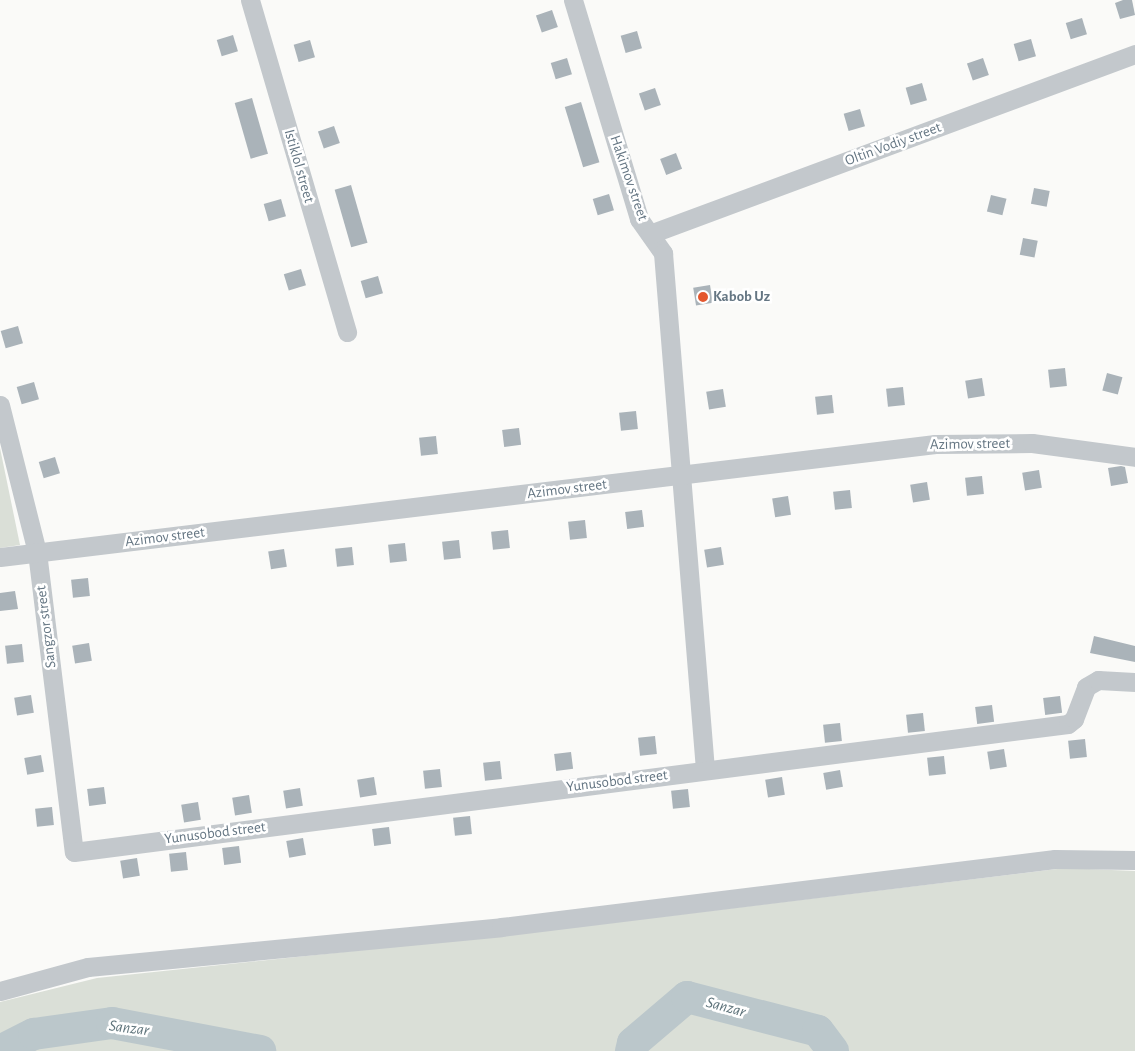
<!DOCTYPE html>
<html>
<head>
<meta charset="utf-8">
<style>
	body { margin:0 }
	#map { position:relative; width:1135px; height:1051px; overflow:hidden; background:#fafaf8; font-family:"Alegreya Sans",sans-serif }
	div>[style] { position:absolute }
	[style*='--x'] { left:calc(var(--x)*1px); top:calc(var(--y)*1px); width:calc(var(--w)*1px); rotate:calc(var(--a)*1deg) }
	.green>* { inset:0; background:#dadfd7 }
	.river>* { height:32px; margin:-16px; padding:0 16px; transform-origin:16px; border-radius:16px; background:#bbc7cb }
	.building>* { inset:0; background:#aab3b9; transform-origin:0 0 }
	.street>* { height:19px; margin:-9.5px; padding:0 9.5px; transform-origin:9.5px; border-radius:9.5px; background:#c3c8cc }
	.dots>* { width:14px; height:14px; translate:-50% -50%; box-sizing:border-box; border:2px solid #fff; border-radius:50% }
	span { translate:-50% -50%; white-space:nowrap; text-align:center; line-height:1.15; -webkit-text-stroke:5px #fff; paint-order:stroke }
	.street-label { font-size:15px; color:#657683 }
	.poi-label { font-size:15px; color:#657683; font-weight:700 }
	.left { translate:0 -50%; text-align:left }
	.water-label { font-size:16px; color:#60757c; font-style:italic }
</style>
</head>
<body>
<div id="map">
	<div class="green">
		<i style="clip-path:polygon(0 448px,20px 545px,0 548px)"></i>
		<i style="clip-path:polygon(1065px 868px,1135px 871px,1135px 1051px,0 1051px,0 1002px,97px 978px,560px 929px)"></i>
	</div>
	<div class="river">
		<i style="--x:0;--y:1051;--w:38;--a:-27"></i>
		<i style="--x:34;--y:1034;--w:79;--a:-8"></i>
		<i style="--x:112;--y:1023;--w:151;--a:10.7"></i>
		<i style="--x:631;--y:1051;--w:8;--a:-76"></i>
		<i style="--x:633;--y:1043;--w:71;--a:-40.4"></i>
		<i style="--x:687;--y:997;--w:135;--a:14.5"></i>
		<i style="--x:818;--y:1031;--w:25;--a:53"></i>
	</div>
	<div class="building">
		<i style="clip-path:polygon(1123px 0,1132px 0,1135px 15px,1120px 19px,1115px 3px)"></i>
		<i style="left:552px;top:10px;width:18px;height:17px;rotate:71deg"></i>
		<i style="left:1082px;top:18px;width:17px;height:17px;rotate:73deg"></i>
		<i style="left:637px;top:31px;width:18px;height:17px;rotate:74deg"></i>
		<i style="left:233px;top:35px;width:17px;height:17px;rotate:73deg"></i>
		<i style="left:1031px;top:39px;width:18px;height:18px;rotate:74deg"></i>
		<i style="left:310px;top:40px;width:18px;height:17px;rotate:74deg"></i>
		<i style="left:567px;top:58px;width:17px;height:17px;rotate:73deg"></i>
		<i style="left:983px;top:58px;width:18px;height:17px;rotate:71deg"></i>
		<i style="left:922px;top:83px;width:18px;height:17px;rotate:74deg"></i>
		<i style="left:655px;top:88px;width:18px;height:17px;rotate:71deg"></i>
		<i style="left:252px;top:98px;width:58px;height:18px;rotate:74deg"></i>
		<i style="left:581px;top:102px;width:63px;height:17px;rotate:73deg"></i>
		<i style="left:860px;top:109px;width:18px;height:17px;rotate:74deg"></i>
		<i style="left:334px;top:126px;width:18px;height:17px;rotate:71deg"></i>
		<i style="left:676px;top:153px;width:17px;height:17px;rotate:69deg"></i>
		<i style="left:351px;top:185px;width:60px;height:17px;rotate:74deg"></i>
		<i style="left:1034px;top:188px;width:16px;height:16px;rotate:11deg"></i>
		<i style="left:609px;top:194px;width:17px;height:17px;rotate:73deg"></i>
		<i style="left:991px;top:195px;width:16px;height:17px;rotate:14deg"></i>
		<i style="left:281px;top:199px;width:18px;height:18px;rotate:74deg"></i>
		<i style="left:1023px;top:238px;width:15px;height:17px;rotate:11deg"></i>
		<i style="left:301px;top:269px;width:17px;height:18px;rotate:73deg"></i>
		<i style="left:378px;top:276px;width:18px;height:18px;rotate:74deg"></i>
		<i style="left:710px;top:285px;width:18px;height:17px;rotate:81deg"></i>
		<i style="left:18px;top:326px;width:18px;height:18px;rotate:74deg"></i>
		<i style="left:1065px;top:368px;width:18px;height:17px;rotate:84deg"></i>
		<i style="left:1107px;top:373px;width:16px;height:18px;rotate:15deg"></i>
		<i style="left:982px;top:378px;width:18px;height:17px;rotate:81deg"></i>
		<i style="left:34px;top:382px;width:18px;height:18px;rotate:74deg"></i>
		<i style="left:903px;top:387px;width:18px;height:17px;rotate:84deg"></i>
		<i style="left:723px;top:389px;width:18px;height:17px;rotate:81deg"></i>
		<i style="left:832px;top:395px;width:18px;height:17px;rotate:84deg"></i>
		<i style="left:636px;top:411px;width:18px;height:17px;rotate:84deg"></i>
		<i style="left:519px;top:428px;width:17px;height:17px;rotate:83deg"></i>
		<i style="left:436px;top:436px;width:18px;height:17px;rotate:84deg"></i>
		<i style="left:55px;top:457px;width:17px;height:17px;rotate:73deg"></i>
		<i style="clip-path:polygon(1121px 466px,1125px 467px,1128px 483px,1111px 486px,1108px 468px)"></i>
		<i style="left:1039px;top:470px;width:18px;height:17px;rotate:81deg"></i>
		<i style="left:982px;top:476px;width:18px;height:17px;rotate:84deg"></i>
		<i style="left:927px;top:482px;width:18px;height:17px;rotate:81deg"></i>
		<i style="left:850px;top:490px;width:18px;height:17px;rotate:84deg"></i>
		<i style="left:788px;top:496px;width:19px;height:16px;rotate:81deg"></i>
		<i style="left:642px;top:510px;width:17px;height:17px;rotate:83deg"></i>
		<i style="left:585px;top:520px;width:18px;height:17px;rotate:84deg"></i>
		<i style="left:508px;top:530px;width:18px;height:17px;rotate:84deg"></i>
		<i style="left:459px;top:540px;width:18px;height:17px;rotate:84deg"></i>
		<i style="left:405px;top:543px;width:18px;height:17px;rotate:84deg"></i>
		<i style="left:352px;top:547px;width:18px;height:17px;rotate:84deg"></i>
		<i style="left:721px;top:547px;width:18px;height:17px;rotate:81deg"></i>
		<i style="left:284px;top:549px;width:18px;height:16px;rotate:81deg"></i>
		<i style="left:88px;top:578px;width:18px;height:17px;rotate:84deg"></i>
		<i style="clip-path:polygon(15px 591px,18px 609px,0 611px,0 593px)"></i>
		<i style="clip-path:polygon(1094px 636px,1135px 646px,1135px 662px,1090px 653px)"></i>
		<i style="left:89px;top:643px;width:18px;height:17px;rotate:81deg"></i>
		<i style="left:22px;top:644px;width:18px;height:17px;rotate:84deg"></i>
		<i style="left:31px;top:695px;width:18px;height:17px;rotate:81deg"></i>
		<i style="left:1060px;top:696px;width:17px;height:17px;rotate:83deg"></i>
		<i style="left:992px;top:705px;width:17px;height:17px;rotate:83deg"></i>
		<i style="left:923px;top:713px;width:18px;height:17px;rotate:84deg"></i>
		<i style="left:840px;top:723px;width:18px;height:17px;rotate:84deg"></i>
		<i style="left:655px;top:736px;width:18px;height:17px;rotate:84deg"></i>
		<i style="left:1085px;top:739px;width:18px;height:17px;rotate:84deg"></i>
		<i style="left:1004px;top:749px;width:18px;height:17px;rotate:81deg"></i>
		<i style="left:571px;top:752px;width:17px;height:17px;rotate:83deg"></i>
		<i style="left:41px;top:755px;width:17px;height:17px;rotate:80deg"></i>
		<i style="left:944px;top:756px;width:18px;height:17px;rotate:84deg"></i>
		<i style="left:500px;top:761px;width:18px;height:17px;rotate:84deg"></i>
		<i style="left:440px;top:769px;width:18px;height:17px;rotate:84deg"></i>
		<i style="left:840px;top:770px;width:17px;height:17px;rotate:80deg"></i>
		<i style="left:374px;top:777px;width:18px;height:17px;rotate:81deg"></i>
		<i style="left:782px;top:777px;width:18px;height:17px;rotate:81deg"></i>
		<i style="left:104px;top:787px;width:17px;height:17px;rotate:83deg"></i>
		<i style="left:300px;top:788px;width:18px;height:17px;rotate:81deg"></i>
		<i style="left:688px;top:789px;width:18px;height:17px;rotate:84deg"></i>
		<i style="left:249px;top:795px;width:18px;height:17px;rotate:81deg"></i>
		<i style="left:198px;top:802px;width:18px;height:17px;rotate:81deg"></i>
		<i style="left:52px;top:807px;width:18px;height:17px;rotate:84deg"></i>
		<i style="left:470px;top:816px;width:18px;height:17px;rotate:84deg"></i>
		<i style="left:389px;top:827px;width:17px;height:17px;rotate:83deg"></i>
		<i style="left:303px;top:838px;width:17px;height:17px;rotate:80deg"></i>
		<i style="left:239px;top:846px;width:17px;height:17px;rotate:83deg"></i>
		<i style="left:186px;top:852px;width:18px;height:17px;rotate:84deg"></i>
		<i style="left:137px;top:858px;width:18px;height:17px;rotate:81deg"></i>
	</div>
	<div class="street">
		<i style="--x:250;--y:0;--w:346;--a:73.7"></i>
		<i style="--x:573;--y:0;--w:229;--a:73.2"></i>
		<i style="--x:639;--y:219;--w:42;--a:54.8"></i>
		<i style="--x:663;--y:253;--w:518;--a:85.35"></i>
		<i style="--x:650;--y:234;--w:517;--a:-20.36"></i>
		<i style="--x:0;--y:405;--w:152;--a:75.9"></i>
		<i style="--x:37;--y:552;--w:302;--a:83"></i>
		<i style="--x:74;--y:852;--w:1002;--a:-7.34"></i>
		<i style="--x:1068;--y:724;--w:8;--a:-40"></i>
		<i style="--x:1074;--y:719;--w:34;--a:-69"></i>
		<i style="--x:1086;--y:687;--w:14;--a:-30"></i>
		<i style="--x:1098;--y:680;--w:37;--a:3"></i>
		<i style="--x:0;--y:557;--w:942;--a:-6.89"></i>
		<i style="--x:935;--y:444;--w:97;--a:-0.6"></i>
		<i style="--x:1032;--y:443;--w:104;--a:7.7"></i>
		<i style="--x:0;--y:991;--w:91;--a:-15.3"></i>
		<i style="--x:88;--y:967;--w:415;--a:-5.5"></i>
		<i style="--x:501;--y:927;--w:558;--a:-7"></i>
		<i style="--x:1055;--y:859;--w:80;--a:0.7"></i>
	</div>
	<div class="dots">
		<i style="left:703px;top:297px;background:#e4572e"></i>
	</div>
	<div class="street-label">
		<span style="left:893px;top:144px;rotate:-20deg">Oltin Vodiy street</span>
		<span style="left:299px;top:166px;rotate:74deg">Istiklol street</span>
		<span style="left:629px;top:178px;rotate:71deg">Hakimov street</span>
		<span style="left:970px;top:444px;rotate:-1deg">Azimov street</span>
		<span style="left:567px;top:489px;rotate:-7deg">Azimov street</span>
		<span style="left:165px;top:537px;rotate:-7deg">Azimov street</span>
		<span style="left:46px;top:627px;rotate:-97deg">Sangzor street</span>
		<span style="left:617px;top:781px;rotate:-7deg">Yunusobod street</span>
		<span style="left:215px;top:833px;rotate:-7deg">Yunusobod street</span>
	</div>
	<div class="poi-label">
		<span class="left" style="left:713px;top:297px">Kabob Uz</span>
	</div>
	<div class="water-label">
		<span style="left:726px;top:1007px;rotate:15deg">Sanzar</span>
		<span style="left:129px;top:1028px;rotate:7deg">Sanzar</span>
	</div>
</div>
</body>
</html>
